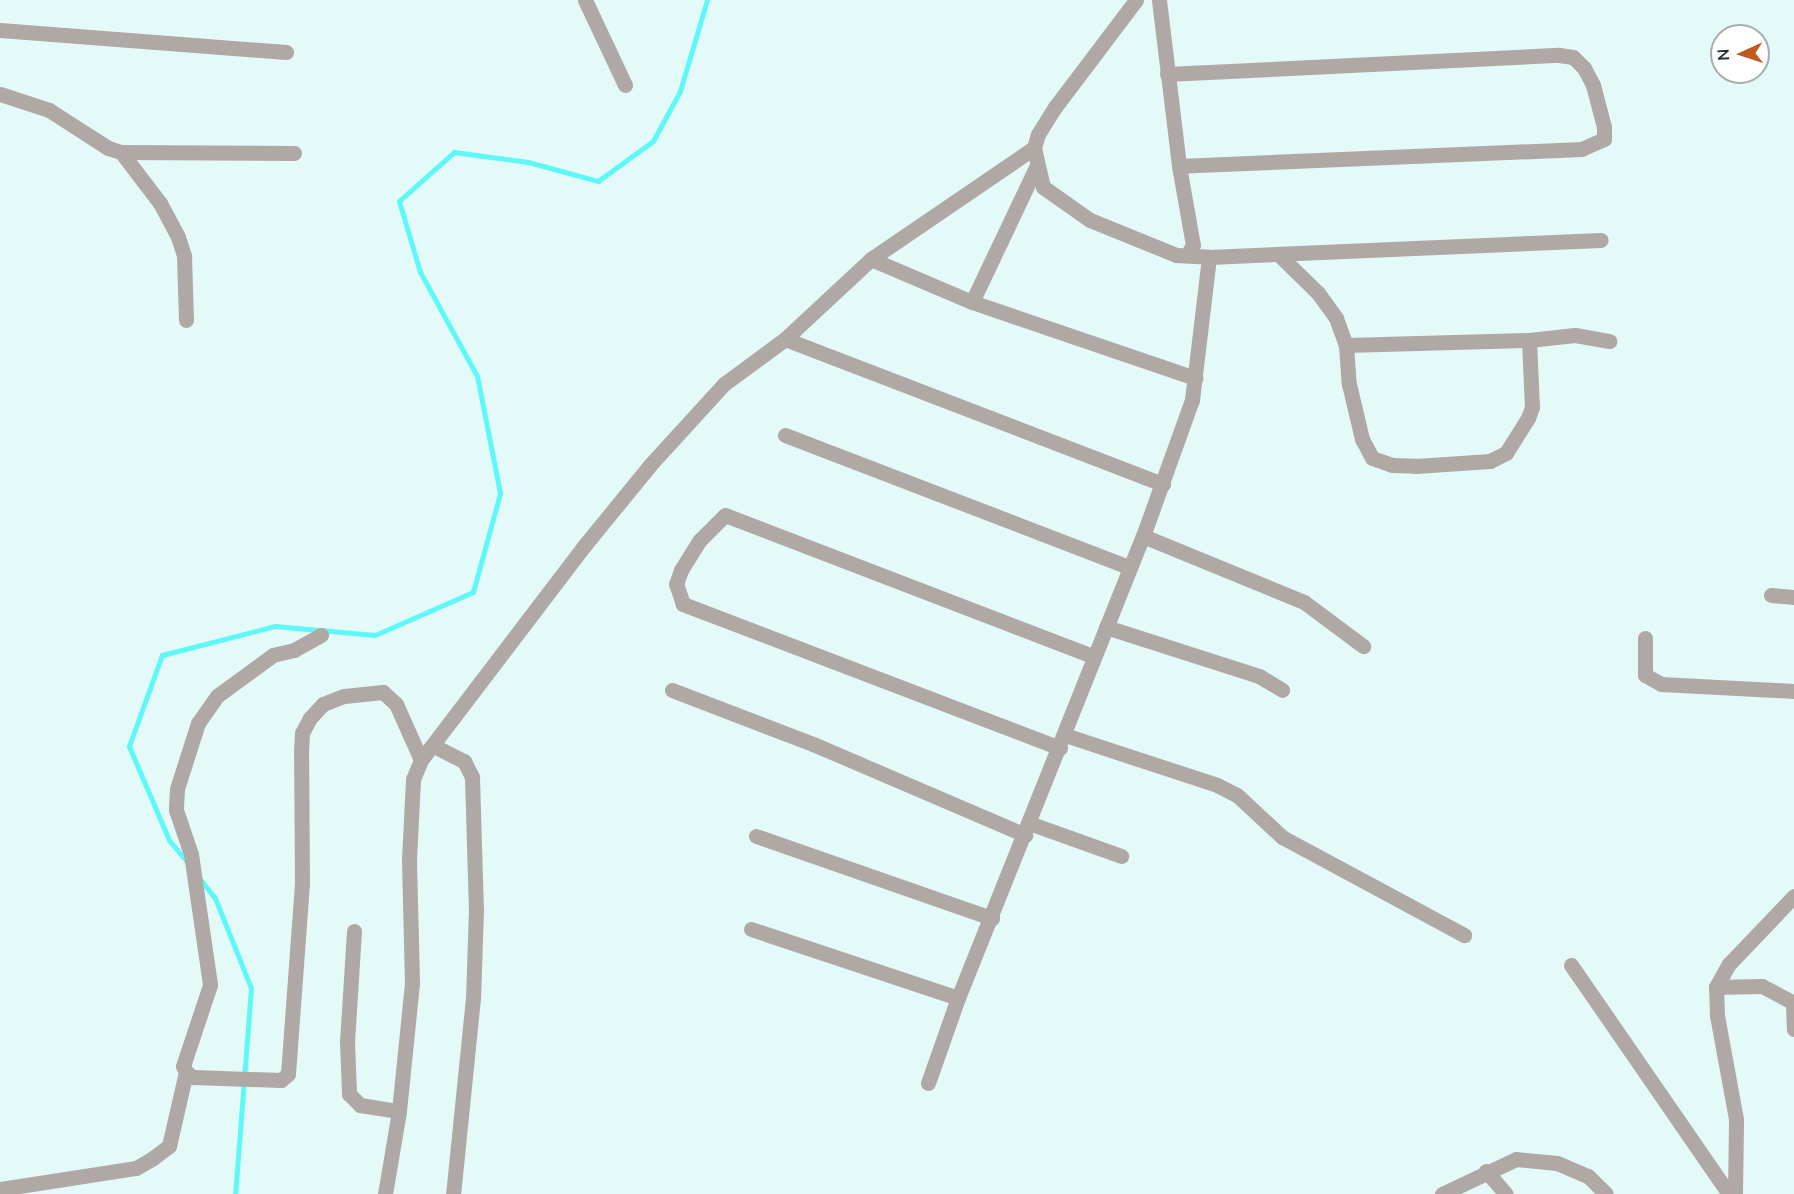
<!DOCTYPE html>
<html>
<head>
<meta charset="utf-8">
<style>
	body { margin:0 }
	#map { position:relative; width:1794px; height:1194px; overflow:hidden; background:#e3faf9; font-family:"Nunito Sans",sans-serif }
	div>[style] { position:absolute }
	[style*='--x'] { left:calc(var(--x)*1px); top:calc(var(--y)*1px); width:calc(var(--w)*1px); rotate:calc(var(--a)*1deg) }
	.stream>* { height:5px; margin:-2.5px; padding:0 2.5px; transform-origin:2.5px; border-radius:2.5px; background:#5df8f7 }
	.minor>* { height:15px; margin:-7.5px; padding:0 7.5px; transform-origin:7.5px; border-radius:7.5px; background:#b0a8a5 }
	span { translate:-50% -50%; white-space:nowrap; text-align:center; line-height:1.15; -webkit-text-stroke:4.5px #fff; paint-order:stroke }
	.north { position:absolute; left:1710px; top:24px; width:60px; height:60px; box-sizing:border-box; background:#fff; border:2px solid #a8acab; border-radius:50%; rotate:267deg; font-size:16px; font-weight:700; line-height:24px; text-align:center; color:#262f2e }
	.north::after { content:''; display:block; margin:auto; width:21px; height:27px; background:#be5c1f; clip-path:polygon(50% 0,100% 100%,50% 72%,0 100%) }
</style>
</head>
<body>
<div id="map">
	<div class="stream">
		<i style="--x:189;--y:864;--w:31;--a:-130"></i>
		<i style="--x:169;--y:840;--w:102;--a:-113.1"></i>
		<i style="--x:129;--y:746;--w:97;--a:-70.1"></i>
		<i style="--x:162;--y:655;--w:117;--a:-14.4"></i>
		<i style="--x:275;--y:626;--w:100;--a:5.1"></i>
		<i style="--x:375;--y:635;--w:107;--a:-23.7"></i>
		<i style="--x:473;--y:592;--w:103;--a:-74.7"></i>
		<i style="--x:500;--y:493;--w:119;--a:-101.1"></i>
		<i style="--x:477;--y:376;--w:119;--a:-118.7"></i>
		<i style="--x:420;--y:272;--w:74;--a:-106.5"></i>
		<i style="--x:399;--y:201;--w:74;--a:-41.7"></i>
		<i style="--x:454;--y:152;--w:75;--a:7.7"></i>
		<i style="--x:528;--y:162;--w:73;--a:15.2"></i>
		<i style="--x:598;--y:181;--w:68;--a:-36"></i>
		<i style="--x:653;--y:141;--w:57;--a:-61.6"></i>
		<i style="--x:680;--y:91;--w:95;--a:-73.5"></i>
		<i style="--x:200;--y:879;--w:24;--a:52"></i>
		<i style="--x:215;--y:898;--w:97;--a:68.2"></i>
		<i style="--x:251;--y:988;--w:207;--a:94.4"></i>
	</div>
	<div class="minor">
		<i style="--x:585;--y:0;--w:94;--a:64.8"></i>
		<i style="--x:1136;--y:0;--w:134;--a:127.1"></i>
		<i style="--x:1055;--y:107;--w:32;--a:122"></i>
		<i style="--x:1038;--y:134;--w:15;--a:106"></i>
		<i style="--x:1034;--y:148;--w:40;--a:77"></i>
		<i style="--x:1043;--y:187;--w:57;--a:35.1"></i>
		<i style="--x:1090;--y:220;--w:93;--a:22.1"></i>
		<i style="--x:1176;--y:255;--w:33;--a:3"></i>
		<i style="--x:1209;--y:257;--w:392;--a:-2.5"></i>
		<i style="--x:1159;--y:0;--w:167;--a:83.1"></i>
		<i style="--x:1179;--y:166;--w:80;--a:80"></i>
		<i style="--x:1193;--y:245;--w:12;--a:121"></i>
		<i style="--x:0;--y:30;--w:287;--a:4.4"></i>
		<i style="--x:1167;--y:74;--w:392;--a:-2.8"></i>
		<i style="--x:1559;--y:55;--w:14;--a:8"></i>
		<i style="--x:1573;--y:57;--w:16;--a:45"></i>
		<i style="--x:1584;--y:68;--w:19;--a:62"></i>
		<i style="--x:1593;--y:85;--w:43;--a:75.3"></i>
		<i style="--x:1604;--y:127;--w:12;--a:90"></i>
		<i style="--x:1604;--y:139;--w:24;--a:156"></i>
		<i style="--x:1582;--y:149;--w:403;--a:177.6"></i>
		<i style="--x:0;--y:94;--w:52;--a:18.1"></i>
		<i style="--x:49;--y:110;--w:70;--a:32.8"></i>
		<i style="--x:108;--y:148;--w:14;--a:17"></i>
		<i style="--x:121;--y:152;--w:173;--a:0.3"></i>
		<i style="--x:121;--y:152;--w:64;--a:52.6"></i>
		<i style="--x:160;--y:203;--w:38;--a:62"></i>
		<i style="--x:178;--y:237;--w:20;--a:72"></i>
		<i style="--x:184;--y:256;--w:64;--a:88.2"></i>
		<i style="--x:1279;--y:255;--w:54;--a:44.3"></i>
		<i style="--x:1318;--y:293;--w:31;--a:54"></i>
		<i style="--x:1336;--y:318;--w:29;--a:70"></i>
		<i style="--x:1346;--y:345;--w:39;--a:86"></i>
		<i style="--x:1349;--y:384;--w:57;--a:76.7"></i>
		<i style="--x:1362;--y:439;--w:21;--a:62"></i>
		<i style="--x:1372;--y:458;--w:21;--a:19"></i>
		<i style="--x:1392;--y:465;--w:24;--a:2"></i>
		<i style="--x:1416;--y:466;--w:74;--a:-3.9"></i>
		<i style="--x:1490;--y:461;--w:18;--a:-27"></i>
		<i style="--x:1506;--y:453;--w:41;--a:-57.8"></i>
		<i style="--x:1528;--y:418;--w:12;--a:-70"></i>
		<i style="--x:1532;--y:407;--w:67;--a:-92.6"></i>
		<i style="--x:1529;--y:340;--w:183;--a:178.4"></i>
		<i style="--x:871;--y:259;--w:110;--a:23.1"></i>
		<i style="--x:972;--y:302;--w:236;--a:18.8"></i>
		<i style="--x:972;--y:302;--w:149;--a:-64.6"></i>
		<i style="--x:785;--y:339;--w:405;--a:21"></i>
		<i style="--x:1529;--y:340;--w:46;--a:-6.2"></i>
		<i style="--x:1575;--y:335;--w:35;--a:10"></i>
		<i style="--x:785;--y:435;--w:368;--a:21"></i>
		<i style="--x:1143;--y:536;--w:174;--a:22.3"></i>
		<i style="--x:1304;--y:602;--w:74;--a:36.7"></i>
		<i style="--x:1771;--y:595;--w:23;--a:5"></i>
		<i style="--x:1106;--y:627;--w:161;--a:17.8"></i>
		<i style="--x:1259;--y:676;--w:27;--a:31"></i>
		<i style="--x:321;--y:635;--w:31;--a:151"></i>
		<i style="--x:294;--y:650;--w:22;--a:167"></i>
		<i style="--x:273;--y:655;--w:69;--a:143.8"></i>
		<i style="--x:217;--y:696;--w:33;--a:125"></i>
		<i style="--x:198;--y:723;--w:69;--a:107.7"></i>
		<i style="--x:177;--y:789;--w:21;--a:93"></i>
		<i style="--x:176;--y:810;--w:46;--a:71.2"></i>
		<i style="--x:191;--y:854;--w:132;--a:81.7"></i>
		<i style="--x:210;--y:985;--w:85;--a:108.4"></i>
		<i style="--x:183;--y:1066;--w:7;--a:63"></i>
		<i style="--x:186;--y:1072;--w:9;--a:36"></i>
		<i style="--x:193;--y:1077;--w:88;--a:2"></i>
		<i style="--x:281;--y:1080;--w:9;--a:-41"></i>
		<i style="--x:288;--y:1074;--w:192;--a:-85.8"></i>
		<i style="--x:302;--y:883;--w:131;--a:-90.4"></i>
		<i style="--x:301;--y:752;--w:19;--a:-87"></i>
		<i style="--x:302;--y:733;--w:17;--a:-62"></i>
		<i style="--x:310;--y:718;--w:19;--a:-47"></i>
		<i style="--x:323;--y:704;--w:22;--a:-21"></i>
		<i style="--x:344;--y:696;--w:39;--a:-6"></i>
		<i style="--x:383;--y:692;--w:18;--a:43"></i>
		<i style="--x:396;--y:704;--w:61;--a:65.9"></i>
		<i style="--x:1645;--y:638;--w:37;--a:90"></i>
		<i style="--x:1645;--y:675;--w:18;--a:29"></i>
		<i style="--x:1661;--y:684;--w:133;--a:3"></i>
		<i style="--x:672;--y:690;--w:151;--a:21"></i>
		<i style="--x:813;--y:744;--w:231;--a:23.2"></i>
		<i style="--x:1065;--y:735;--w:160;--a:18.2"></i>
		<i style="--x:1217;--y:785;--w:22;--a:27"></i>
		<i style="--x:1237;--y:795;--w:62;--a:43"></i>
		<i style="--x:1282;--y:837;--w:207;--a:28.3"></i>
		<i style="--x:434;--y:746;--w:34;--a:27"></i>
		<i style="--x:464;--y:761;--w:18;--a:63"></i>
		<i style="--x:472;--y:777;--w:132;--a:88.3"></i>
		<i style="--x:476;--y:909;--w:89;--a:91.9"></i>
		<i style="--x:473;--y:998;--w:197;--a:95.8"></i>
		<i style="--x:1060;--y:748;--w:404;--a:-159.1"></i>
		<i style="--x:683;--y:604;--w:21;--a:-109"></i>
		<i style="--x:676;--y:584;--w:15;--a:-70"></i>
		<i style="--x:681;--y:570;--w:36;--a:-58"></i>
		<i style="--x:700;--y:540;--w:35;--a:-45"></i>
		<i style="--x:725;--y:515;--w:395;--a:21"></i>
		<i style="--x:1029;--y:823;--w:98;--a:19.7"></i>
		<i style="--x:756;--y:836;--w:250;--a:19.2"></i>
		<i style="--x:751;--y:929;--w:218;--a:18.4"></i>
		<i style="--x:354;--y:931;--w:110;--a:93.6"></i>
		<i style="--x:347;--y:1041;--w:53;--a:87.8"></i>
		<i style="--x:349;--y:1094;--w:16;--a:45"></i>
		<i style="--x:360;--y:1105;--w:39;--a:9"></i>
		<i style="--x:1571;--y:965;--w:278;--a:55.4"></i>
		<i style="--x:1716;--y:987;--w:46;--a:-1.2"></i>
		<i style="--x:1762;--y:986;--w:36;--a:28"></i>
		<i style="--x:1793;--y:1003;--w:26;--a:88"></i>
		<i style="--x:928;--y:1083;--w:90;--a:-70.6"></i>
		<i style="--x:958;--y:998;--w:498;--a:-68.2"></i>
		<i style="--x:1143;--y:536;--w:145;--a:-70.2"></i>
		<i style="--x:1192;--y:400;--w:144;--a:-83.2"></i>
		<i style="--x:1486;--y:1171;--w:30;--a:49"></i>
		<i style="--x:0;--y:1189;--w:138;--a:-8.8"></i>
		<i style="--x:136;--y:1168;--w:20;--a:-30"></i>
		<i style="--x:153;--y:1158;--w:20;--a:-37"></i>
		<i style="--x:169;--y:1146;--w:76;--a:-77.1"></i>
		<i style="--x:385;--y:1194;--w:84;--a:-80.4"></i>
		<i style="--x:399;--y:1111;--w:129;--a:-84.2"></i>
		<i style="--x:412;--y:983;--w:124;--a:-91.4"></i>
		<i style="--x:409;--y:859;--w:80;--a:-87.1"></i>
		<i style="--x:413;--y:779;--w:21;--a:-67"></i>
		<i style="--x:421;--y:760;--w:269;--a:-52.7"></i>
		<i style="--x:584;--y:546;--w:104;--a:-50.8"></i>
		<i style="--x:650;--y:465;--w:110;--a:-47.6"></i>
		<i style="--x:724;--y:384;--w:76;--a:-36.4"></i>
		<i style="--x:785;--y:339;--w:117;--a:-42.9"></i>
		<i style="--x:871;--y:259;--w:197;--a:-34.3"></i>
		<i style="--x:1442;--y:1194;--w:82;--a:-25.3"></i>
		<i style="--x:1516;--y:1159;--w:41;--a:5.6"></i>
		<i style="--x:1557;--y:1163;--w:34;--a:23"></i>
		<i style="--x:1588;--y:1176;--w:25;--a:45"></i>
		<i style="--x:1735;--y:1194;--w:75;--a:-89.2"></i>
		<i style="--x:1736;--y:1119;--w:106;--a:-100.4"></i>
		<i style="--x:1717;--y:1015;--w:28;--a:-92"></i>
		<i style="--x:1716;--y:987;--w:26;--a:-61"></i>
		<i style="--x:1729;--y:964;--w:94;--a:-46.3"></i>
	</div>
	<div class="north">N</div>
</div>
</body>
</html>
